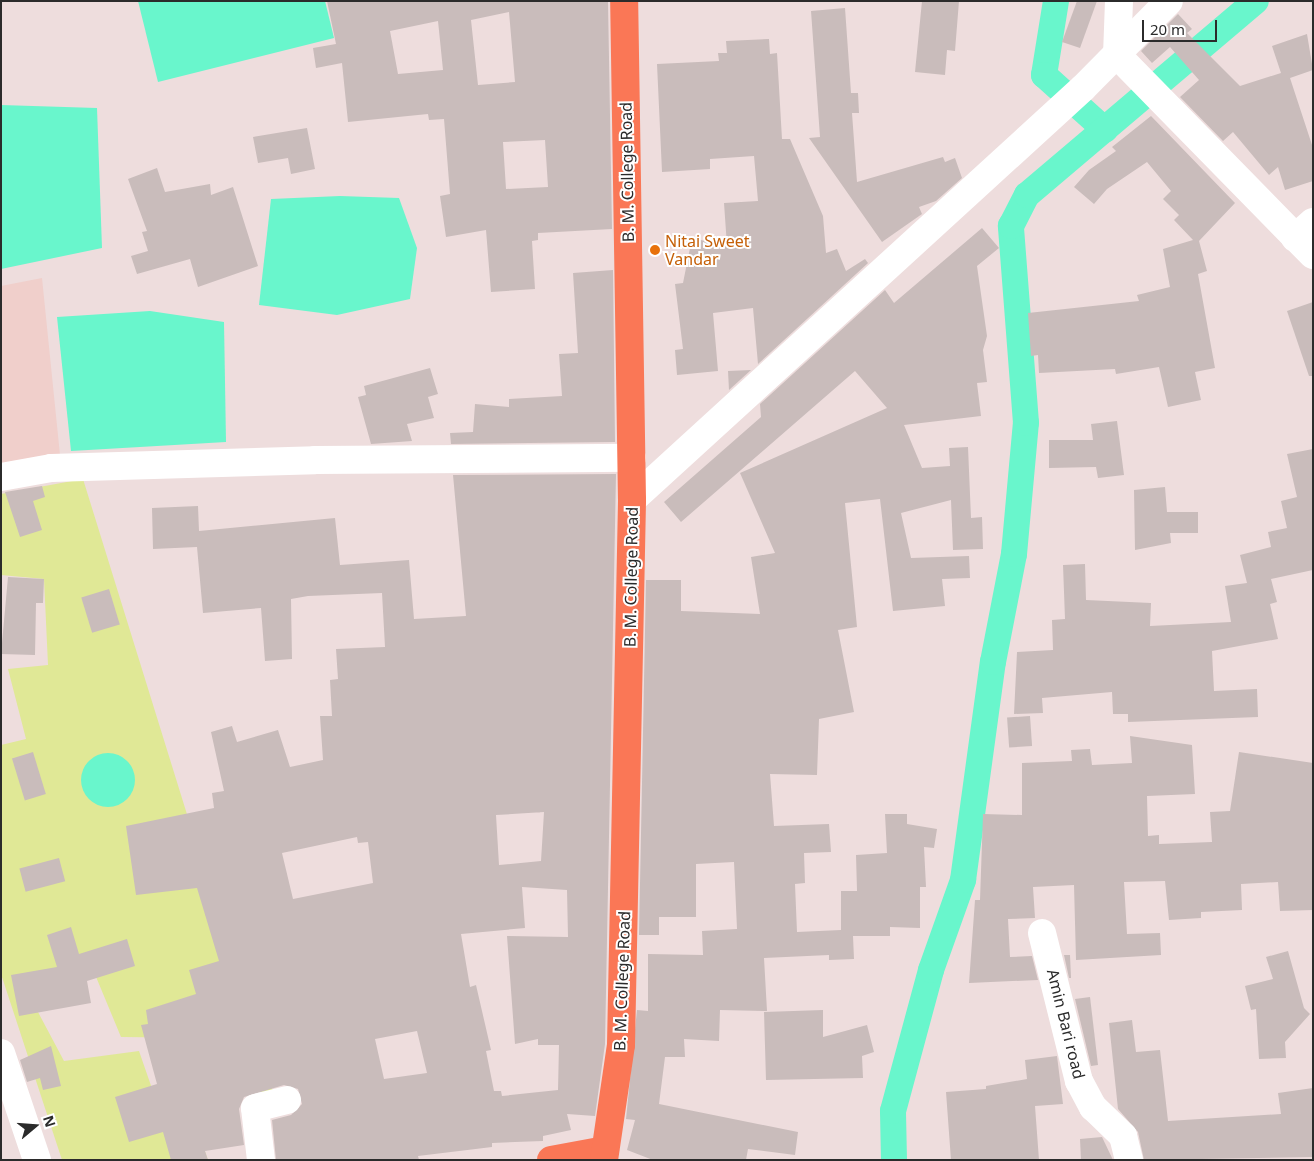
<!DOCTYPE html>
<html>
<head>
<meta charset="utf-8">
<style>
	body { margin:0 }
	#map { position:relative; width:1314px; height:1161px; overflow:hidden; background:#edd; font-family:"Noto Sans",sans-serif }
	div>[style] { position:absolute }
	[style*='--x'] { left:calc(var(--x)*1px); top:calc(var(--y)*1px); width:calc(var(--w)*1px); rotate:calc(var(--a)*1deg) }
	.education>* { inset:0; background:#f0cfcb }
	.green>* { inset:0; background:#e0e896 }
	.water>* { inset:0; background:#69f6cc }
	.round { border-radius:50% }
	.canal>* { height:26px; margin:-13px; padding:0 13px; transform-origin:13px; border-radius:13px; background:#69f6cc }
	.building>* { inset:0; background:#c9bcbb; transform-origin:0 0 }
	.minor>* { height:28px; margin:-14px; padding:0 14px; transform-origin:14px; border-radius:14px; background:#fff }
	.major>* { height:28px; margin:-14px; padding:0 14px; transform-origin:14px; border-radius:14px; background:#fa7756 }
	.dots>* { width:14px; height:14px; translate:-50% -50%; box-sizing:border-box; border:2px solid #fff; border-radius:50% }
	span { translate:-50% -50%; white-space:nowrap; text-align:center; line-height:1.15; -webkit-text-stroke:4px #fff; paint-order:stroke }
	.street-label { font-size:16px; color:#2b2b2b }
	.food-label { font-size:16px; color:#c56008 }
	.left { translate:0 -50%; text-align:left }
	.frame { position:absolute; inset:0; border:2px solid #2b2b2b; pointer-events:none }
	.north { position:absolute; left:10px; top:1101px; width:50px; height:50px; -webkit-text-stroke:4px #fff; paint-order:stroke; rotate:72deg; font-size:14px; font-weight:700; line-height:20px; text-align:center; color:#2b2b2b }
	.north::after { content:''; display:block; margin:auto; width:18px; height:22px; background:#2b2b2b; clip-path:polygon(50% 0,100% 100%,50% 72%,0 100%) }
	.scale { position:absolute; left:1142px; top:20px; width:75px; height:22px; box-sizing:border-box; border:2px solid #2b2b2b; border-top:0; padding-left:6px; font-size:15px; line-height:18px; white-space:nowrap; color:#2b2b2b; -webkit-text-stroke:4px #fff; paint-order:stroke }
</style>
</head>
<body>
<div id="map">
	<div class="education">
		<i style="clip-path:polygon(42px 278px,60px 455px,1px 464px,1px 286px)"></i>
	</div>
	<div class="green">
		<i style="clip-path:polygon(83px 479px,275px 1098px,235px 1080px,210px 1038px,121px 1037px,94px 972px,21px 980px,64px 1061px,139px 1051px,165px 1126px,195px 1124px,208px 1160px,62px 1160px,1px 974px,1px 745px,26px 739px,8px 669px,48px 665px,44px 579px,1px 575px,1px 494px)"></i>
	</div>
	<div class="water">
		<i style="clip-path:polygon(138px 1px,325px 1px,334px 38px,158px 82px)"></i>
		<i style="clip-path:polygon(1px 105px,97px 108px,102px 248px,1px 269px)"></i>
		<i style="clip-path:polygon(340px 196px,399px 198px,417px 248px,410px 299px,337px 315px,259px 305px,271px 199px)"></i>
		<i style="clip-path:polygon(150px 311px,224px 322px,226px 442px,71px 451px,57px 317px)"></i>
		<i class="round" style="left:81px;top:753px;width:54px;height:54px"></i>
	</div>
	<div class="canal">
		<i style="--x:1056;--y:1;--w:75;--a:99.2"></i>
		<i style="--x:1044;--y:75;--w:82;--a:42"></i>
		<i style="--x:894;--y:1160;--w:49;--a:-91.2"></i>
		<i style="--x:893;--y:1111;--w:146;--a:-74.9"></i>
		<i style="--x:931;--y:970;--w:96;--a:-70.4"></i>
		<i style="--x:963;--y:880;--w:220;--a:-82.2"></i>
		<i style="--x:993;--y:662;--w:110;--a:-79"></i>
		<i style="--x:1014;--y:554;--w:132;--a:-84.8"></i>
		<i style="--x:1026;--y:423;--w:198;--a:-94.4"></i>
		<i style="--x:1011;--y:226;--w:35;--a:-63"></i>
		<i style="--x:1027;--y:195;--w:300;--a:-40.3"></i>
	</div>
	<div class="building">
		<i style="clip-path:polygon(evenodd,327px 1px,608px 1px,612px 229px,538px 233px,538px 240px,532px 241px,535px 289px,491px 292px,486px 230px,446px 237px,440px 196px,450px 194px,444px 119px,429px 120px,428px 114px,348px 122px,342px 63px,316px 68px,313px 48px,336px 44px,327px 1px,509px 12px,515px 82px,478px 85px,471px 20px,509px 12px,327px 1px,438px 21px,443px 70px,398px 74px,390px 31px,438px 21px,327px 1px,545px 140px,548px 187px,506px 189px,503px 142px,545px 140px)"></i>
		<i style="clip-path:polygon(922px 1px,959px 1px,955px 51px,947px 50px,945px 75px,915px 72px)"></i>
		<i style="clip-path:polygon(1077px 1px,1097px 1px,1080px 48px,1062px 42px)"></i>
		<i style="clip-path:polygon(845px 8px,851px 93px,858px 93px,859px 113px,852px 113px,857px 182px,943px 157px,945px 162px,955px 158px,962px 178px,936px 201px,919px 207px,922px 214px,882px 242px,809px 138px,820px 137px,811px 11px)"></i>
		<i style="clip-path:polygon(1178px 14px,1192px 29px,1187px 33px,1240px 86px,1281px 73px,1272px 46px,1307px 34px,1313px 70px,1290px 78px,1313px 148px,1313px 181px,1285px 190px,1278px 167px,1269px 175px,1233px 132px,1223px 141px,1180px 97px,1199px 80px,1170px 47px,1152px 63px,1141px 51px)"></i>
		<i style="clip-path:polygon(769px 39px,770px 54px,777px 53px,782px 139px,790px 139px,823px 216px,826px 253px,837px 249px,846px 271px,865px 259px,868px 263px,758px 364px,753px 308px,713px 313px,718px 371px,677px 375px,675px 350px,683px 349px,675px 284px,683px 283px,692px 238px,727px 246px,724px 203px,758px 201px,754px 156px,710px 159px,710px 169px,662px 172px,657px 64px,719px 61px,718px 53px,727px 53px,726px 41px)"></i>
		<i style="clip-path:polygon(1151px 116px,1235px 203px,1199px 241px,1207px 271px,1198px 274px,1215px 368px,1195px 372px,1201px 400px,1168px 407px,1159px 367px,1116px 374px,1115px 369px,1039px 373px,1038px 355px,1031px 356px,1028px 313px,1139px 301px,1137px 295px,1170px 287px,1163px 249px,1193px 240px,1174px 220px,1179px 215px,1163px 199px,1171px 191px,1147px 162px,1107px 189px,1094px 204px,1074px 187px,1089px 170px,1116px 151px,1112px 147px)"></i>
		<i style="clip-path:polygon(307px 128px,315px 169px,291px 174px,288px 158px,258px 163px,253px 137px)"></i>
		<i style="clip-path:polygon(157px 168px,165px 192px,210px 184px,211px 195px,233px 187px,258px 266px,198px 287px,190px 259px,137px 274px,131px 256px,148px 251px,142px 232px,147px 231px,128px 179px)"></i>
		<i style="clip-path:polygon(982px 228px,999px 248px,977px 266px,987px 336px,983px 350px,987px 382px,977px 383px,981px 416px,904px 425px,922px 468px,950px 466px,949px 448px,968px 447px,971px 518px,982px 517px,983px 549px,953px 550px,951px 500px,901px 513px,911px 558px,969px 556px,970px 578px,942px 579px,945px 606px,893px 611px,880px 499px,845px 503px,857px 627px,838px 630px,854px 712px,819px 719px,817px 775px,770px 774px,774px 826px,829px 824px,831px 852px,804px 853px,805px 883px,795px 884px,797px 932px,841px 930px,841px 891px,857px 891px,856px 855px,887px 853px,885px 814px,907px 814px,907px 824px,937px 829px,934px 848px,924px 847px,926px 887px,920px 887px,920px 928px,890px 927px,890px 936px,853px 936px,854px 959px,829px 960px,829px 955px,764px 958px,767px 1011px,720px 1010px,719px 1041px,684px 1039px,685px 1057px,665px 1057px,659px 1104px,798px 1132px,795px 1155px,748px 1149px,746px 1160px,653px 1160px,627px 1150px,635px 1120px,626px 1119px,637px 1010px,648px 1011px,648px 954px,703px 955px,702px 931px,737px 929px,734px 862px,696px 864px,696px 917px,659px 917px,659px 935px,639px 935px,646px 580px,681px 580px,681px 611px,760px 614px,751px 557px,775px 553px,740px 473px,887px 408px,855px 371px,681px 522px,664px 502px,761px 417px,760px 404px,885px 290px,894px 303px)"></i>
		<i style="clip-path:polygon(613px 270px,615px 442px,451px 444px,450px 433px,473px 432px,475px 404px,509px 407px,509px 399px,562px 396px,559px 354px,578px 353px,573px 273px)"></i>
		<i style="clip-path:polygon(1313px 302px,1313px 376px,1309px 376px,1287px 311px)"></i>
		<i style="clip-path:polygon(430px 368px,438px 394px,428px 397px,434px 418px,407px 424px,412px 441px,371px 444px,358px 397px,366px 395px,364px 386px)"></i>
		<i style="clip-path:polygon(751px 370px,729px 390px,728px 371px)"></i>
		<i style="clip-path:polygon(1117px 421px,1124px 475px,1098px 478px,1096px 467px,1049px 468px,1049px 440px,1093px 440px,1091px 424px)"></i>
		<i style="clip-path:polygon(1313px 449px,1313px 570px,1271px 579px,1277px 602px,1270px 604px,1278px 639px,1212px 651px,1214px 691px,1257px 689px,1258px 717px,1128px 722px,1128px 714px,1113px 714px,1112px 692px,1042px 698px,1043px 713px,1014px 714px,1017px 652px,1053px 650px,1052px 620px,1065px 619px,1063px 565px,1085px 564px,1086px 600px,1151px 603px,1150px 626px,1231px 622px,1225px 586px,1247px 583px,1240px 555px,1271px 547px,1268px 532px,1287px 528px,1281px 501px,1297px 497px,1287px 454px)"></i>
		<i style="clip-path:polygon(evenodd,616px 474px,605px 1044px,595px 1116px,567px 1114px,571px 1130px,543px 1136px,543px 1141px,492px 1143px,492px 1147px,418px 1156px,419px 1160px,276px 1160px,272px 1120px,291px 1115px,302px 1104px,298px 1089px,284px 1085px,244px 1097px,239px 1109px,244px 1145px,205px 1151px,208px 1160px,171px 1160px,163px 1132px,129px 1142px,115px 1097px,157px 1084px,141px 1025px,148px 1024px,146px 1010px,196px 994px,189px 970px,219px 961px,197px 888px,136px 895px,126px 826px,214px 808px,212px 793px,224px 791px,211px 732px,232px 726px,237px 742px,278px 730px,290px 767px,323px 760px,320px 716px,332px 716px,330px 680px,338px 679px,336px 649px,385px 647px,382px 593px,308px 596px,291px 599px,292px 659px,265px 661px,261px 608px,203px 613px,197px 547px,153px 549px,152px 508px,198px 506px,199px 531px,335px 518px,340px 565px,409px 560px,414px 619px,466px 616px,453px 475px,616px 474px,544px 812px,541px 861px,499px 865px,496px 815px,544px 812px,616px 474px,357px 837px,358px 843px,368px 842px,373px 883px,293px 899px,282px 853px,357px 837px,616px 474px,522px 887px,567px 890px,568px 937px,507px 936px,515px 1044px,538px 1039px,538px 1045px,559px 1045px,558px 1090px,502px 1096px,501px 1091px,494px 1091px,486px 1051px,491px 1050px,476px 985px,470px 987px,461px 934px,525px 928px,522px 887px,616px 474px,417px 1031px,427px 1073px,384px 1079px,375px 1039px,417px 1031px)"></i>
		<i style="clip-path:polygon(42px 486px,45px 497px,33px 501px,42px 530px,20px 537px,5px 492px)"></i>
		<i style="clip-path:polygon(1165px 487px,1167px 512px,1198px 512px,1198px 533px,1170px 533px,1171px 543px,1135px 550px,1134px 490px)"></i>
		<i style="clip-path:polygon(8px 577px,44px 579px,43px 603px,36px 603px,35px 655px,1px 654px)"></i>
		<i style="left:109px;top:589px;width:37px;height:29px;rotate:73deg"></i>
		<i style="left:1030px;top:716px;width:30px;height:23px;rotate:86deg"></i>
		<i style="clip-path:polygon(1130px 736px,1192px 745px,1195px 794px,1147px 796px,1148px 836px,1159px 835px,1159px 844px,1212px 842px,1210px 812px,1230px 811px,1239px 752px,1313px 763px,1313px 910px,1280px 911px,1278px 882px,1241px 884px,1242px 910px,1201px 912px,1201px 918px,1169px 920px,1165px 881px,1124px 882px,1127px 934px,1160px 933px,1161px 955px,1076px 960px,1074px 885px,1033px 887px,1035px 918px,1008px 919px,1010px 957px,1032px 956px,1038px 980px,969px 983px,975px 900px,980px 900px,983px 814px,1022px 815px,1022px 763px,1072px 761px,1071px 750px,1090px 749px,1092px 765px,1132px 763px)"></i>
		<i style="left:33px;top:752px;width:44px;height:22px;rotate:73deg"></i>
		<i style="left:59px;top:858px;width:24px;height:41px;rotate:75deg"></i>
		<i style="clip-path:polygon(71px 927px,79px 954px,127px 939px,135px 966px,87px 981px,91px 1003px,19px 1016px,11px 975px,57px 967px,47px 935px)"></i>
		<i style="clip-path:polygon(1288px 951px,1304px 1008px,1310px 1014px,1285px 1042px,1286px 1058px,1259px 1059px,1256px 1009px,1251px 1010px,1245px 986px,1273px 979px,1266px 957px)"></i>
		<i style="clip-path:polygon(1064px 955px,1070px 955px,1071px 978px,1069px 978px)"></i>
		<i style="clip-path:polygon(1090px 997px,1098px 1065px,1091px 1066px,1075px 999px)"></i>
		<i style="clip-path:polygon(823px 1010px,823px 1037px,867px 1025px,874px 1052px,862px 1056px,863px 1078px,766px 1080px,764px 1012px)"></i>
		<i style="clip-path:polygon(1132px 1020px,1136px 1052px,1160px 1050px,1168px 1121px,1281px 1114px,1278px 1093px,1313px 1088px,1313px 1157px,1144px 1160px,1138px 1132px,1118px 1109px,1109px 1023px)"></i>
		<i style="clip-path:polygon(51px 1046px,61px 1086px,43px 1090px,40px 1078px,27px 1082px,20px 1060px)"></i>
		<i style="clip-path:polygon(1057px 1056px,1063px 1104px,1035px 1106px,1039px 1160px,951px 1160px,946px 1092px,986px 1089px,986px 1086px,1027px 1079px,1025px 1060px)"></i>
		<i style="clip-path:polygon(1102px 1137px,1113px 1160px,1081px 1160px,1080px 1139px)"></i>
	</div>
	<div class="minor">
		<i style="--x:1119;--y:1;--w:54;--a:92.1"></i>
		<i style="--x:1117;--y:55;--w:280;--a:45.6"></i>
		<i style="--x:1295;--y:238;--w:24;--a:-42"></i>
		<i style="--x:1;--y:477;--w:51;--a:-10.2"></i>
		<i style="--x:51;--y:468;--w:264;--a:-1.7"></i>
		<i style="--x:315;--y:460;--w:317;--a:-0.4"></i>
		<i style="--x:632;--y:500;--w:611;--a:-42.41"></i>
		<i style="--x:1083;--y:88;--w:122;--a:-45.3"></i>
		<i style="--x:1042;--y:933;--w:153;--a:76"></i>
		<i style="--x:1079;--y:1081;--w:30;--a:62"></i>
		<i style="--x:1093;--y:1107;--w:42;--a:44"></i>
		<i style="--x:1123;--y:1136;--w:25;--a:76"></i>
		<i style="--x:1;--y:1053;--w:113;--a:71.4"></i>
		<i style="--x:261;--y:1160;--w:52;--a:-96.6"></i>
		<i style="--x:255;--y:1108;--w:33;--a:-14"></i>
	</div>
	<div class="major">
		<i style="--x:551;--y:1160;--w:55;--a:-10.5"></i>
		<i style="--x:604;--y:1160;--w:116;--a:-81.6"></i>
		<i style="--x:621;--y:1045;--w:545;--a:-88.84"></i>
		<i style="--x:632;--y:500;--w:499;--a:-90.9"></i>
	</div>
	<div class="dots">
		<i style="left:655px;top:250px;background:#e8710a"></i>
	</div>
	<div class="street-label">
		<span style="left:627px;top:172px;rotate:-91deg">B. M. College Road</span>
		<span style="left:631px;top:577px;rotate:-89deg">B. M. College Road</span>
		<span style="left:622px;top:981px;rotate:-88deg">B. M. College Road</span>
		<span style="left:1066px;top:1024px;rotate:76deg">Amin Bari road</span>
	</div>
	<div class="food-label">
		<span class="left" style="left:665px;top:250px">Nitai Sweet<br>Vandar</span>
	</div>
	<div class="frame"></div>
	<div class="north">N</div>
	<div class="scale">20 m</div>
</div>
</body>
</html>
